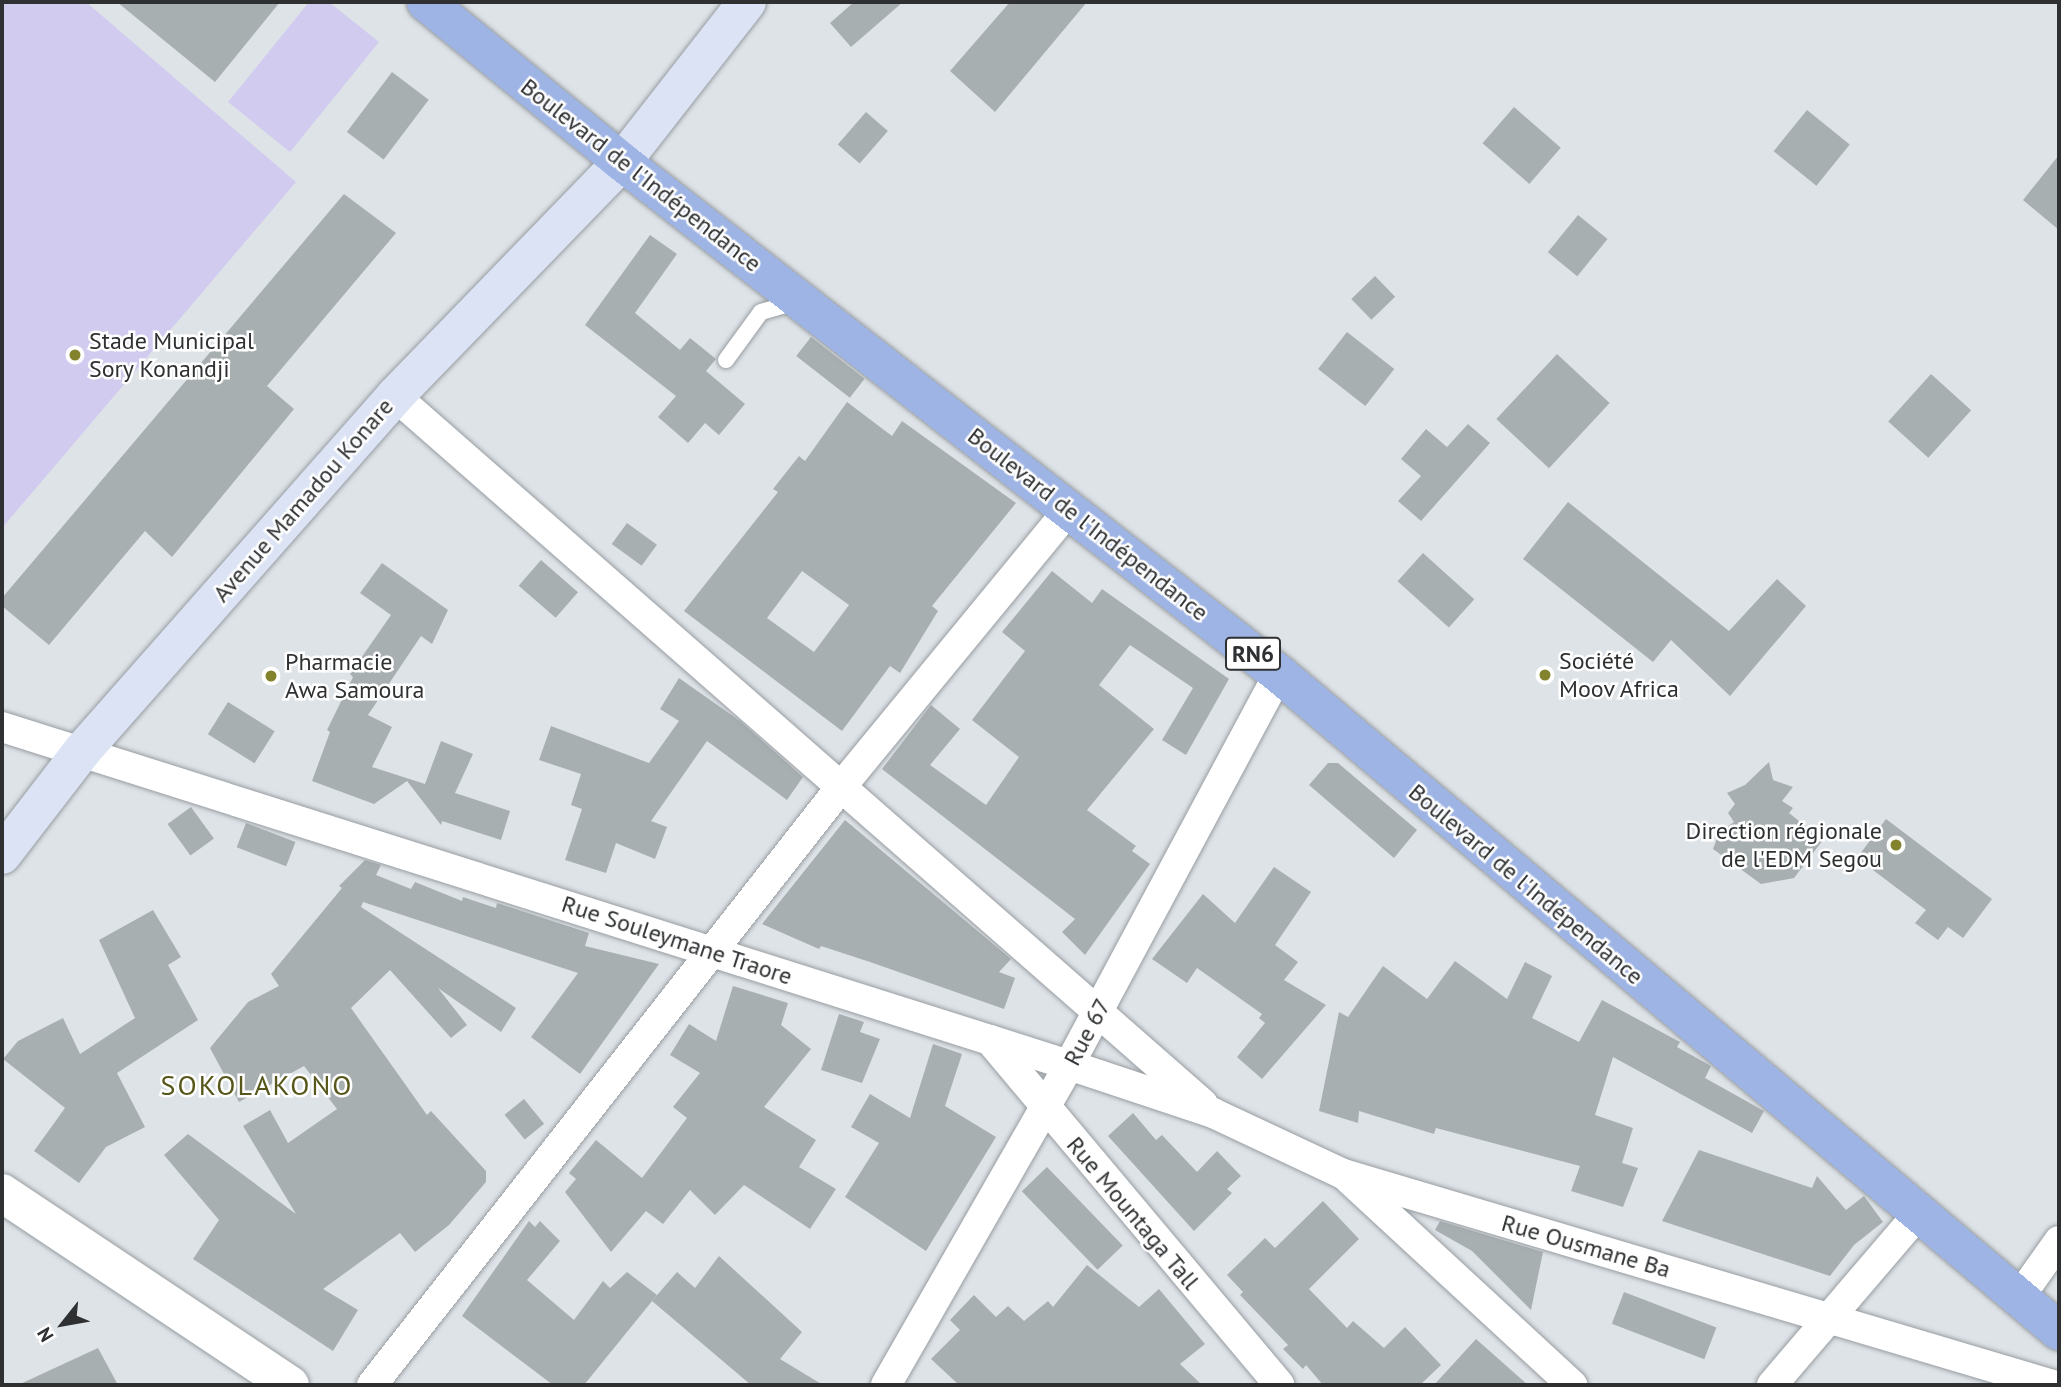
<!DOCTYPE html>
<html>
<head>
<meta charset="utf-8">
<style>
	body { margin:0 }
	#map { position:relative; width:2061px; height:1387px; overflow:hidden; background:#dee3e8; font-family:"PT Sans",sans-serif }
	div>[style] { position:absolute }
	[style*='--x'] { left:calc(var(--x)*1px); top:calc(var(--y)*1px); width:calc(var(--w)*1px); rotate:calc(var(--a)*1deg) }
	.green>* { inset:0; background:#d0cbef }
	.building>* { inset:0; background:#a8afb1; transform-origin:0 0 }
	.roads { filter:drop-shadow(0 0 2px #979da1) drop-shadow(0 0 2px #979da1) }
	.service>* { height:16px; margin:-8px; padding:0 8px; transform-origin:8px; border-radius:8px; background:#fff }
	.minor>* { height:30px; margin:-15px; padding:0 15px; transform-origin:15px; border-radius:15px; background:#fff }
	.tertiary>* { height:38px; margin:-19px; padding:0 19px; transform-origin:19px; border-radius:19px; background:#fff }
	.secondary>* { height:38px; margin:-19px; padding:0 19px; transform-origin:19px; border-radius:19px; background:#dbe3f5 }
	.trunk>* { height:38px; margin:-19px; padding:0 19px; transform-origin:19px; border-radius:19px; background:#9eb4e4 }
	.dots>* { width:19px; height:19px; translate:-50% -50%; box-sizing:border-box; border:4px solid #fff; border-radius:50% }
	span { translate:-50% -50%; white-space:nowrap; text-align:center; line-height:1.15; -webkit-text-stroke:5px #fff; paint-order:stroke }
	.shield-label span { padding:2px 5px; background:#fff; border:2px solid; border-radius:5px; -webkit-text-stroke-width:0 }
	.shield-label { font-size:23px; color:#2e3032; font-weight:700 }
	.street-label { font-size:24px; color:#2e3032 }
	.poi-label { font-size:24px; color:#2e3032 }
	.left { translate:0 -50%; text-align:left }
	.right { translate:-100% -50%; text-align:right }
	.quarter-label { font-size:28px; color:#57571c; letter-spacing:2px }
	.frame { position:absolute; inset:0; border:4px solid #2e3032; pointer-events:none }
	.north { position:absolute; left:28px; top:1289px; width:70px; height:70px; -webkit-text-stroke:5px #fff; paint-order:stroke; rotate:239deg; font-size:19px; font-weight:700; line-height:28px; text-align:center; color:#2e3032 }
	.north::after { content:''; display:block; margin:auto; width:24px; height:32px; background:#2e3032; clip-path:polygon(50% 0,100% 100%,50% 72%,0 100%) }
</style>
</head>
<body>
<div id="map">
	<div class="green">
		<i style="clip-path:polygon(2px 2px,86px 2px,296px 182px,2px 528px)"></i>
		<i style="clip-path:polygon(309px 2px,329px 2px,379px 42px,290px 152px,228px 102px)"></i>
	</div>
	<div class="building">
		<i style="clip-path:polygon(117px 2px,280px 2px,215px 82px)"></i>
		<i style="clip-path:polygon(854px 2px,903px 2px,851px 47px,830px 23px)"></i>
		<i style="clip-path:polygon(1010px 2px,1087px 2px,995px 112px,950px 71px)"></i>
		<i style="left:392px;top:72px;width:46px;height:75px;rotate:37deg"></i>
		<i style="left:1514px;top:107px;width:62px;height:48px;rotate:41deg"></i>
		<i style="left:1807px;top:110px;width:55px;height:53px;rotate:39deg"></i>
		<i style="left:866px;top:112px;width:29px;height:43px;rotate:41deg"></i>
		<i style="clip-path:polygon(2059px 155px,2059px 230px,2023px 200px)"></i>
		<i style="clip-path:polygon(344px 194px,396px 233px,267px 386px,294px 409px,172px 557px,145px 531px,49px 645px,2px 606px,2px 598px)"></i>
		<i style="left:1578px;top:215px;width:38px;height:48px;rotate:39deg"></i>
		<i style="clip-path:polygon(650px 235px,677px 254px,635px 313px,680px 350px,690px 338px,716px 359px,706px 371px,745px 404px,719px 435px,705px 423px,688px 443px,658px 417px,676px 396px,585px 325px)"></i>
		<i style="left:1375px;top:276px;width:29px;height:33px;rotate:46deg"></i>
		<i style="left:1347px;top:332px;width:60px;height:47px;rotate:38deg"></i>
		<i style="left:811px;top:337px;width:68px;height:24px;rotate:38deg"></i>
		<i style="left:1557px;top:354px;width:72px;height:89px;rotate:43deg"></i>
		<i style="left:1931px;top:374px;width:54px;height:64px;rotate:42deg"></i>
		<i style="clip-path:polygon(evenodd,847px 402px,892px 436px,902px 421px,1016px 503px,932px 606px,938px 611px,900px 673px,890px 666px,842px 731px,684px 611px,778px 492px,773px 489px,799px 456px,805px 461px,847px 402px,802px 571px,849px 605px,814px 652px,767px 618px,802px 571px)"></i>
		<i style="clip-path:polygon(1468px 424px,1490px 443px,1421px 521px,1398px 501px,1421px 476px,1401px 459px,1426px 429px,1447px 447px)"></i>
		<i style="clip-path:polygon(1568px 502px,1729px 631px,1777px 579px,1806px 606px,1730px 696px,1671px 640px,1653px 662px,1523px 559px)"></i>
		<i style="left:627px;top:523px;width:37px;height:26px;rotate:36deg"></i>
		<i style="left:1423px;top:553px;width:69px;height:38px;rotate:42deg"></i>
		<i style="left:541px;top:560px;width:49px;height:34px;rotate:41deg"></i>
		<i style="clip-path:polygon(382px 563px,448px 610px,432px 644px,421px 636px,368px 715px,392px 727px,372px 767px,425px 784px,441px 741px,473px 754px,455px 793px,510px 811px,501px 840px,442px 821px,441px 825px,407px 781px,374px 804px,312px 781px,330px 732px,327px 730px,353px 677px,350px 674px,391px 615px,360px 593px)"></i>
		<i style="clip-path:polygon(1052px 571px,1092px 603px,1102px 589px,1229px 679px,1186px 755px,1162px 740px,1193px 688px,1130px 645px,1099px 685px,1154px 729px,1087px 810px,1136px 846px,1132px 851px,1150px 864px,1085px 955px,1062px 932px,1075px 919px,882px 769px,931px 705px,960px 729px,930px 765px,986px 805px,1019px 757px,972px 720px,1025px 651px,1002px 632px)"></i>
		<i style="clip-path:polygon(679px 678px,740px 721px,803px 777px,787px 800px,707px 741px,651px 821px,667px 827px,655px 859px,616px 843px,606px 873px,565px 860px,582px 809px,571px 805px,581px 774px,539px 760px,551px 726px,649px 763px,679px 721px,660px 709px)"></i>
		<i style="left:228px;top:702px;width:55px;height:38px;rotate:32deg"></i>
		<i style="clip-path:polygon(1769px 762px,1773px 780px,1793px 787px,1782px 801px,1793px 808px,1789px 813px,1823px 840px,1794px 878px,1761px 884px,1713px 849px,1719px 833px,1734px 822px,1728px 813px,1735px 804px,1727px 793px,1745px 785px)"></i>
		<i style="clip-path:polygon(1328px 763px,1338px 763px,1417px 830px,1394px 858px,1309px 785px)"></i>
		<i style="left:191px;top:807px;width:39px;height:29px;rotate:54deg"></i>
		<i style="clip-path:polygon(1886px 819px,1992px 899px,1963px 938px,1948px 927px,1938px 940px,1915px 923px,1926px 910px,1857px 858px)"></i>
		<i style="clip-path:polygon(845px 820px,1011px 959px,999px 972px,1015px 978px,1004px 1009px,870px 962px,821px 946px,819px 949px,762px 924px)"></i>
		<i style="left:246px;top:823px;width:53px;height:26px;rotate:21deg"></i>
		<i style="clip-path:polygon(365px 860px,381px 865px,376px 875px,411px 889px,415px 882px,462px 901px,463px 897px,496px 908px,497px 903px,589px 933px,585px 946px,659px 964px,580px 1074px,531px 1037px,578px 973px,363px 902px,361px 907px,516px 1008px,501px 1032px,438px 988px,467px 1025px,451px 1038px,390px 970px,351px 1008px,427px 1115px,431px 1111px,486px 1171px,486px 1182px,449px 1225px,415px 1252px,400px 1233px,323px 1289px,358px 1310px,333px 1351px,193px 1259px,219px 1220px,164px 1155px,188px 1134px,296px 1214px,243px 1126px,270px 1110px,288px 1143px,337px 1109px,304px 1066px,239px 1102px,210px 1048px,248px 1002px,279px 986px,271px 974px,342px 888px,339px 886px)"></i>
		<i style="clip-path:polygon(1274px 867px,1311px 892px,1275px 945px,1298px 962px,1284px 980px,1326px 1005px,1262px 1079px,1237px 1057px,1265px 1023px,1259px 1018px,1262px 1014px,1197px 968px,1187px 983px,1152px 959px,1203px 894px,1235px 923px)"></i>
		<i style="clip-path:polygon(153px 910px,181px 957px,168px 965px,198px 1020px,117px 1073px,145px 1127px,106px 1147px,79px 1183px,34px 1151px,65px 1108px,3px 1059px,18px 1041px,63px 1018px,80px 1054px,135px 1018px,99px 940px)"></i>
		<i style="clip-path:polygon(1455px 961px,1507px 999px,1525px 962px,1552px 976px,1532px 1018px,1579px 1042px,1602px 1000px,1680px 1042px,1677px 1047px,1711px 1066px,1705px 1078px,1764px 1111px,1752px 1133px,1613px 1057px,1595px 1115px,1633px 1128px,1622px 1163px,1638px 1168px,1623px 1207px,1571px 1191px,1580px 1166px,1436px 1128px,1434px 1134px,1359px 1111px,1358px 1123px,1319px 1111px,1339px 1012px,1348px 1017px,1383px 966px,1427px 999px)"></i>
		<i style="clip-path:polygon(733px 986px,788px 1003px,781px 1025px,811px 1049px,764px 1107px,816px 1140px,799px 1167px,836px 1189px,810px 1229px,744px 1185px,715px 1215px,690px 1190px,663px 1224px,646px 1211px,611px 1252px,565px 1192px,576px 1179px,569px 1173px,596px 1140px,642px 1178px,687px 1118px,673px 1107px,700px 1073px,670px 1055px,689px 1024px,716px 1041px)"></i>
		<i style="clip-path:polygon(839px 1014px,864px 1022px,860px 1032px,880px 1039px,862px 1083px,821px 1070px)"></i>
		<i style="clip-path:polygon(933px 1044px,962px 1054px,945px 1106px,996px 1137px,926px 1251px,845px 1197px,879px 1143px,851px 1127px,870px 1094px,910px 1118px)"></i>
		<i style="left:524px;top:1099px;width:32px;height:25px;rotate:51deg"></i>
		<i style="clip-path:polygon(1133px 1113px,1156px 1140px,1162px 1135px,1197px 1172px,1217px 1151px,1241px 1176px,1227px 1189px,1232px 1193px,1194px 1231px,1108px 1136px)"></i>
		<i style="clip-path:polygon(1699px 1150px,1812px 1188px,1817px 1176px,1846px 1210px,1864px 1196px,1883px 1222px,1854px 1245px,1830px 1276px,1662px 1221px)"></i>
		<i style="left:1047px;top:1167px;width:109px;height:35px;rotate:46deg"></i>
		<i style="clip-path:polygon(1323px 1201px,1359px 1239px,1309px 1289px,1347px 1328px,1353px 1321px,1384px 1348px,1405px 1327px,1441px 1365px,1420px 1385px,1323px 1385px,1306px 1365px,1303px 1369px,1283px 1349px,1288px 1345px,1240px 1295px,1243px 1292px,1227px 1275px,1265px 1238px,1275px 1248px)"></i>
		<i style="clip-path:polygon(529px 1221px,535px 1227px,540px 1221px,560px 1241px,527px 1280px,574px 1320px,603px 1281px,610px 1288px,627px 1272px,657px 1295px,584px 1385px,553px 1385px,462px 1316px)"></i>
		<i style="clip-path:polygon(1440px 1221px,1543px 1252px,1531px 1310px,1472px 1251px,1435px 1230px)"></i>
		<i style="clip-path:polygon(719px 1256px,802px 1332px,780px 1359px,823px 1385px,751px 1385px,652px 1301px,677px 1272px,695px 1288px)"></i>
		<i style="clip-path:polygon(1087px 1265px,1139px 1307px,1159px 1289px,1205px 1344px,1180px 1364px,1202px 1385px,959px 1385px,931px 1359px,960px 1330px,950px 1320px,974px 1295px,996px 1317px,1008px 1306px,1024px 1321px,1048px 1301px,1053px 1307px)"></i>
		<i style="left:1624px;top:1292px;width:99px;height:34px;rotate:21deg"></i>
		<i style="clip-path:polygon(1476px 1339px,1528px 1385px,1434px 1385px)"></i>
		<i style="clip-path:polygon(98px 1348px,118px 1385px,18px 1385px)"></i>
	</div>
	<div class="roads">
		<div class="service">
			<i style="--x:726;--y:360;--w:59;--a:-53.9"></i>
			<i style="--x:761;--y:312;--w:36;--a:-16"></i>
		</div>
		<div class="minor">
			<i style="--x:395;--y:396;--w:1074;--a:41.23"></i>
			<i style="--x:2;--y:727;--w:1119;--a:17.58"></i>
			<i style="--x:1069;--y:1065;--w:152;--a:18.4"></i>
			<i style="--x:1213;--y:1113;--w:144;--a:25.1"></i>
			<i style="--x:1343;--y:1174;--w:741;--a:16.55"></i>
			<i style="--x:990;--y:1040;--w:450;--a:50"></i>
			<i style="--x:1349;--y:1179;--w:304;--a:42.7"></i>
			<i style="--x:2018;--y:1299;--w:71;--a:-54.7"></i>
			<i style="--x:372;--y:1385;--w:760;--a:-51.89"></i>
			<i style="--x:841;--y:787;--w:360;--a:-50.6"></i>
			<i style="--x:886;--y:1385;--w:369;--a:-60.2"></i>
			<i style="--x:1069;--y:1065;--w:444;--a:-61.8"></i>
			<i style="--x:1772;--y:1385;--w:223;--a:-49.5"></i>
		</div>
		<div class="tertiary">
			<i style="--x:2;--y:1193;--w:346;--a:33.7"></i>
		</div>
		<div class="secondary">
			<i style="--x:2;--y:855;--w:133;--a:-52.4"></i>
			<i style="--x:83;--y:750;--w:472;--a:-48.6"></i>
			<i style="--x:395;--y:396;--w:326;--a:-45.9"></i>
			<i style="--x:622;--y:162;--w:203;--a:-52"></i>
		</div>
		<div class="trunk">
			<i style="--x:426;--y:2;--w:253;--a:39.2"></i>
			<i style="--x:622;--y:162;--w:833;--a:37.93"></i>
			<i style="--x:1279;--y:674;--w:1020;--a:40.11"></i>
		</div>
	</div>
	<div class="dots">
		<i style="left:75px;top:355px;background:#82832c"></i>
		<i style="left:1545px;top:675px;background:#82832c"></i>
		<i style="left:271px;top:676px;background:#82832c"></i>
		<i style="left:1896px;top:845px;background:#82832c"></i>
	</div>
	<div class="shield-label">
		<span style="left:1253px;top:654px">RN6</span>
	</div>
	<div class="street-label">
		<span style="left:641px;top:175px;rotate:38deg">Boulevard de l'Indépendance</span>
		<span style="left:303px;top:500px;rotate:-49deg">Avenue Mamadou Konare</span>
		<span style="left:1088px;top:524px;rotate:38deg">Boulevard de l'Indépendance</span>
		<span style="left:1526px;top:884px;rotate:40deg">Boulevard de l'Indépendance</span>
		<span style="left:677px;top:940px;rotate:18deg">Rue Souleymane Traore</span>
		<span style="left:1087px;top:1032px;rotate:-62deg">Rue 67</span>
		<span style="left:1133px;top:1213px;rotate:50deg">Rue Mountaga Tall</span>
		<span style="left:1586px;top:1246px;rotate:16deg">Rue Ousmane Ba</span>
	</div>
	<div class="poi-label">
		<span class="left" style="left:89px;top:355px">Stade Municipal<br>Sory Konandji</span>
		<span class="left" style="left:1559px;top:675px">Société<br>Moov Africa</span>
		<span class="left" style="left:285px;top:676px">Pharmacie<br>Awa Samoura</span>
		<span class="right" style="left:1882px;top:845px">Direction régionale<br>de l'EDM Segou</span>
	</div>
	<div class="quarter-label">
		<span style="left:257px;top:1085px">SOKOLAKONO</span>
	</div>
	<div class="frame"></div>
	<div class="north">N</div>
</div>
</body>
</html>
